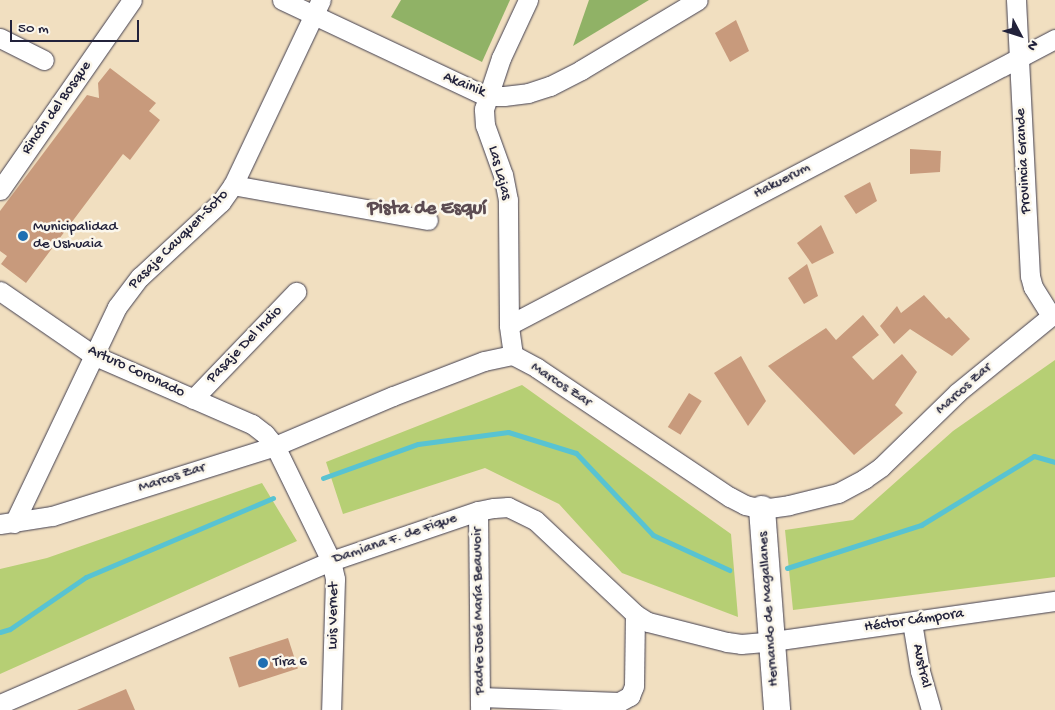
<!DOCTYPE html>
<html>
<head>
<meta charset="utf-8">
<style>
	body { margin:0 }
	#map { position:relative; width:1055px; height:710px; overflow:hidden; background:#f1dfc0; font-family:"Gochi Hand",sans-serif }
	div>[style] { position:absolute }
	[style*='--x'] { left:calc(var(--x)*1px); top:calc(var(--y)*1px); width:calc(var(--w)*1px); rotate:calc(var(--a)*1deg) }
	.green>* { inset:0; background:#b6cf74 }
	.forest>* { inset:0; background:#90b266 }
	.stream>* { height:5px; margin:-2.5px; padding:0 2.5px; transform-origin:2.5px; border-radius:2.5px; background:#58c3d2 }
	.building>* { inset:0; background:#c89a7c; transform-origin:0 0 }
	.roads { filter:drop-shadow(0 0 1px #413e4f) drop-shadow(0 0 1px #413e4f) }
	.street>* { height:19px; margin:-9.5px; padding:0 9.5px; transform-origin:9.5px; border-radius:9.5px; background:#fff }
	.secondary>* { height:26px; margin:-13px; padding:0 13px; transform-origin:13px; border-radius:13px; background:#fff }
	.dots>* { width:14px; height:14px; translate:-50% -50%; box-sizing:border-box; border:2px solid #fbf7ec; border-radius:50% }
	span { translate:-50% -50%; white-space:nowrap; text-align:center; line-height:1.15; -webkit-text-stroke:5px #fbf7ec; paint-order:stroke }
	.street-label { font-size:15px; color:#22223b }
	.poi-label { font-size:15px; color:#22223b }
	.left { translate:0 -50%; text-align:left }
	.district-label { font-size:20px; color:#5c4c52; font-weight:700 }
	.north { position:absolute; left:995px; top:10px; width:50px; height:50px; -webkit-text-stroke:4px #fbf7ec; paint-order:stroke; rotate:130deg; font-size:14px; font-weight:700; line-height:20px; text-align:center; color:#22223b }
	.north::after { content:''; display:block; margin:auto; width:18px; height:22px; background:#22223b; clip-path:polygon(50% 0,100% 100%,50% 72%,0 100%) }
	.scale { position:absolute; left:10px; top:20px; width:129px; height:22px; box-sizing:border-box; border:2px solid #22223b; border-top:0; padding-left:6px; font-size:15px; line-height:18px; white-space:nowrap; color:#22223b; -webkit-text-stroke:4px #fbf7ec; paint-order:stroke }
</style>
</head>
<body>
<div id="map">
	<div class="green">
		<i style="clip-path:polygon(1055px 360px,1055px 577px,793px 610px,785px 530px,853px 520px,953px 431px)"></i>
		<i style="clip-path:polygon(522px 385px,731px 534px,738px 617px,622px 573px,559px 504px,485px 468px,343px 514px,326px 462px)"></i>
		<i style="clip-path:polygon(262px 483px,297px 541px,0 674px,0 569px,47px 558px)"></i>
	</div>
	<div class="forest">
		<i style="clip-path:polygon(401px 0,510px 0,482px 62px,391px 17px)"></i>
		<i style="clip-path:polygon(589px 0,649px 0,573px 46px)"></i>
	</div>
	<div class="stream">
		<i style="--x:323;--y:478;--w:101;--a:-19.7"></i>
		<i style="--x:418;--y:444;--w:91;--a:-7.6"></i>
		<i style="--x:508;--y:432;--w:71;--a:17.2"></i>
		<i style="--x:576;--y:453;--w:112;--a:46.8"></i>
		<i style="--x:653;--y:535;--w:84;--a:24.7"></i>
		<i style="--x:787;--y:568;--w:141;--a:-17.8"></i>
		<i style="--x:921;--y:525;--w:132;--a:-31.4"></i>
		<i style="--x:1034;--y:456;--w:22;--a:16"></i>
		<i style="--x:0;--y:632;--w:10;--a:-17"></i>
		<i style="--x:10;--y:629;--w:92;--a:-34.4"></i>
		<i style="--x:86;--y:577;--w:203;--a:-22.9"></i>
	</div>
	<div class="building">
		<i style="clip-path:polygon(736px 20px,749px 51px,730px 62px,715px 33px)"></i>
		<i style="clip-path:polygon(110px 68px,156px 103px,149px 111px,160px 120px,130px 160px,123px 154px,26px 283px,1px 264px,7px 256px,0 251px,0 211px,87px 95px,99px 98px,98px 83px)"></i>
		<i style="clip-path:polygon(910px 149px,941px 151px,940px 172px,910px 174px)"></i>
		<i style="clip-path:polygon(870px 182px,877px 201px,856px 214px,844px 196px)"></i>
		<i style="clip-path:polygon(821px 225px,834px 253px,812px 264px,797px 243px)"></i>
		<i style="clip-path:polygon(807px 264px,818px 296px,804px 304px,788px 278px)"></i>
		<i style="clip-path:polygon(924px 295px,946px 319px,949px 317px,970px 339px,952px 356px,910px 329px,894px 344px,880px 326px,897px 306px,901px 313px)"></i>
		<i style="clip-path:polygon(863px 315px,879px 335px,852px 357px,873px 380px,902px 354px,917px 372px,895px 405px,903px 413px,854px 455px,768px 366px,826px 328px,836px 340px)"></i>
		<i style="clip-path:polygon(741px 356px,766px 401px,748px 426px,714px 373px)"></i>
		<i style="left:689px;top:393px;width:15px;height:40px;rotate:32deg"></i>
		<i style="left:288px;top:638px;width:32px;height:62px;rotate:72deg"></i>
		<i style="clip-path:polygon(126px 689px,135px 710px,77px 710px)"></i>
	</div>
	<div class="roads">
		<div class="street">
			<i style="--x:282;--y:0;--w:225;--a:25.2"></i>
			<i style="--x:486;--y:96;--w:18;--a:0"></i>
			<i style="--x:504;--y:96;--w:24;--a:-7"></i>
			<i style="--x:528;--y:93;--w:23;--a:-18"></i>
			<i style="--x:550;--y:86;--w:35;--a:-27"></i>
			<i style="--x:581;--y:70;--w:136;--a:-30.9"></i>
			<i style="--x:1016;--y:0;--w:276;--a:87.1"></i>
			<i style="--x:1030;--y:276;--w:11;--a:75"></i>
			<i style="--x:1033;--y:287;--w:34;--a:58"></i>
			<i style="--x:0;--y:38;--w:49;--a:26.6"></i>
			<i style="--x:233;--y:185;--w:198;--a:10.2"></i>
			<i style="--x:0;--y:190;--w:231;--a:-55.2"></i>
			<i style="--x:0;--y:291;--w:113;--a:34.5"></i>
			<i style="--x:93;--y:355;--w:173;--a:23.5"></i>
			<i style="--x:252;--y:424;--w:16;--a:38"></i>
			<i style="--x:265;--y:434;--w:16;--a:50"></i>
			<i style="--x:275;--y:446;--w:128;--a:64"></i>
			<i style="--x:331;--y:561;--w:18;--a:77"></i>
			<i style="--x:335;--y:579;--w:131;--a:91.7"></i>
			<i style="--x:509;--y:325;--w:616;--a:-27.65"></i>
			<i style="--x:513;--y:355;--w:30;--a:-98"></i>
			<i style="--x:509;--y:325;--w:125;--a:-90.5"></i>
			<i style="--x:508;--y:200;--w:25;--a:-101"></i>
			<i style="--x:503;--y:175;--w:53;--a:-109.8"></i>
			<i style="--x:485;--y:125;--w:16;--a:-94"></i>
			<i style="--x:484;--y:109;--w:54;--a:-71.6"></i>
			<i style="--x:501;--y:58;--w:64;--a:-65"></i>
			<i style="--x:193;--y:399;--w:149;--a:-46.1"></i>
			<i style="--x:478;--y:511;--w:199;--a:89.4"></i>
			<i style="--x:14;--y:523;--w:239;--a:-64.5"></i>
			<i style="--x:117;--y:307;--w:38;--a:-53"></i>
			<i style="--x:140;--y:277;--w:110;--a:-42.8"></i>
			<i style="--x:221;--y:202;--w:21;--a:-55"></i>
			<i style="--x:233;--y:185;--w:205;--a:-64.6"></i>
			<i style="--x:0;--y:524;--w:53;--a:-8.7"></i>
			<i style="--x:52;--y:516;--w:234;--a:-17.4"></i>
			<i style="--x:275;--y:446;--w:128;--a:-23"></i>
			<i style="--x:393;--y:396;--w:97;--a:-21"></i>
			<i style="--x:484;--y:361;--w:30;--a:-12"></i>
			<i style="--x:513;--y:355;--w:27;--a:28"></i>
			<i style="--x:537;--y:368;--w:232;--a:33.8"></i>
			<i style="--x:730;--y:497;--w:17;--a:28"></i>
			<i style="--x:745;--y:505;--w:17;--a:13"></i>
			<i style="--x:762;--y:509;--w:27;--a:-8"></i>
			<i style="--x:789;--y:505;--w:50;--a:-13.8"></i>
			<i style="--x:838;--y:493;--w:30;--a:-28"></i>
			<i style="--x:864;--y:479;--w:21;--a:-35"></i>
			<i style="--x:881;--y:467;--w:107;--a:-44.2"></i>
			<i style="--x:958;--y:392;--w:125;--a:-39.2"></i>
			<i style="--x:912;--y:622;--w:50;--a:80.7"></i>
			<i style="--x:920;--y:671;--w:41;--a:74.2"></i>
			<i style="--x:480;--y:697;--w:139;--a:2.1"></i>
			<i style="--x:619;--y:702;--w:13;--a:-29"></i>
			<i style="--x:630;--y:696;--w:11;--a:-68"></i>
			<i style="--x:634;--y:686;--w:72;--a:-89.2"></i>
			<i style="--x:0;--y:704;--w:361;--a:-23.4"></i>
			<i style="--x:331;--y:561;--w:155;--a:-18.8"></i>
			<i style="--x:478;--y:511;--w:16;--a:-11"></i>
			<i style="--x:494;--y:508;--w:14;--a:-4"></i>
			<i style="--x:508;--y:507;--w:30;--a:26"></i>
			<i style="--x:535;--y:520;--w:137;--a:43.2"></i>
			<i style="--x:635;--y:614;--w:15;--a:32"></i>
			<i style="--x:648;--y:622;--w:81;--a:14.2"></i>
			<i style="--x:727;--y:642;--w:14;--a:8"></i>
			<i style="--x:741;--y:644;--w:32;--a:-5"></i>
			<i style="--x:773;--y:641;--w:285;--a:-8.1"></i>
		</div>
		<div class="secondary">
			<i style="--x:762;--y:509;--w:202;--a:85.7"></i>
		</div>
	</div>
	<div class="dots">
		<i style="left:23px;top:236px;background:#1f6fb2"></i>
		<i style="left:263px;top:663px;background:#1f6fb2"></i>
	</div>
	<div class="street-label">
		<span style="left:464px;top:85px;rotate:22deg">Akainik</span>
		<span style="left:57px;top:108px;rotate:-55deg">Rincón del Bosque</span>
		<span style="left:1024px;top:161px;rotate:-93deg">Provincia Grande</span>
		<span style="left:499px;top:173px;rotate:75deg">Las Lajas</span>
		<span style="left:782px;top:181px;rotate:-28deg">Hakuerum</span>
		<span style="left:179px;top:240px;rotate:-45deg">Pasaje Cauquen-Soto</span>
		<span style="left:245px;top:345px;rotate:-46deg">Pasaje Del Indio</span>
		<span style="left:136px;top:372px;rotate:25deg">Arturo Coronado</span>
		<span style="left:561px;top:385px;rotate:33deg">Marcos Zar</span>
		<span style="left:964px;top:389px;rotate:-42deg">Marcos Zar</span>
		<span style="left:172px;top:478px;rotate:-18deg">Marcos Zar</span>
		<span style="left:395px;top:539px;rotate:-19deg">Damiana F. de Fique</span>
		<span style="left:769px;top:609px;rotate:-94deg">Hernando de Magallanes</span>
		<span style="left:479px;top:611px;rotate:-91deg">Padre José María Beauvoir</span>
		<span style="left:334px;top:616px;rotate:-89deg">Luis Vernet</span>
		<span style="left:914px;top:621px;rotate:-8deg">Héctor Cámpora</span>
		<span style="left:921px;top:666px;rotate:78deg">Austral</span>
	</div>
	<div class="poi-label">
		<span class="left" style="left:33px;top:236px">Municipalidad<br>de Ushuaia</span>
		<span class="left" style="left:273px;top:663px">Tira 6</span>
	</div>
	<div class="district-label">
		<span style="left:427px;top:209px">Pista de Esquí</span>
	</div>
	<div class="north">N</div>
	<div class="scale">50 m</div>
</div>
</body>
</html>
